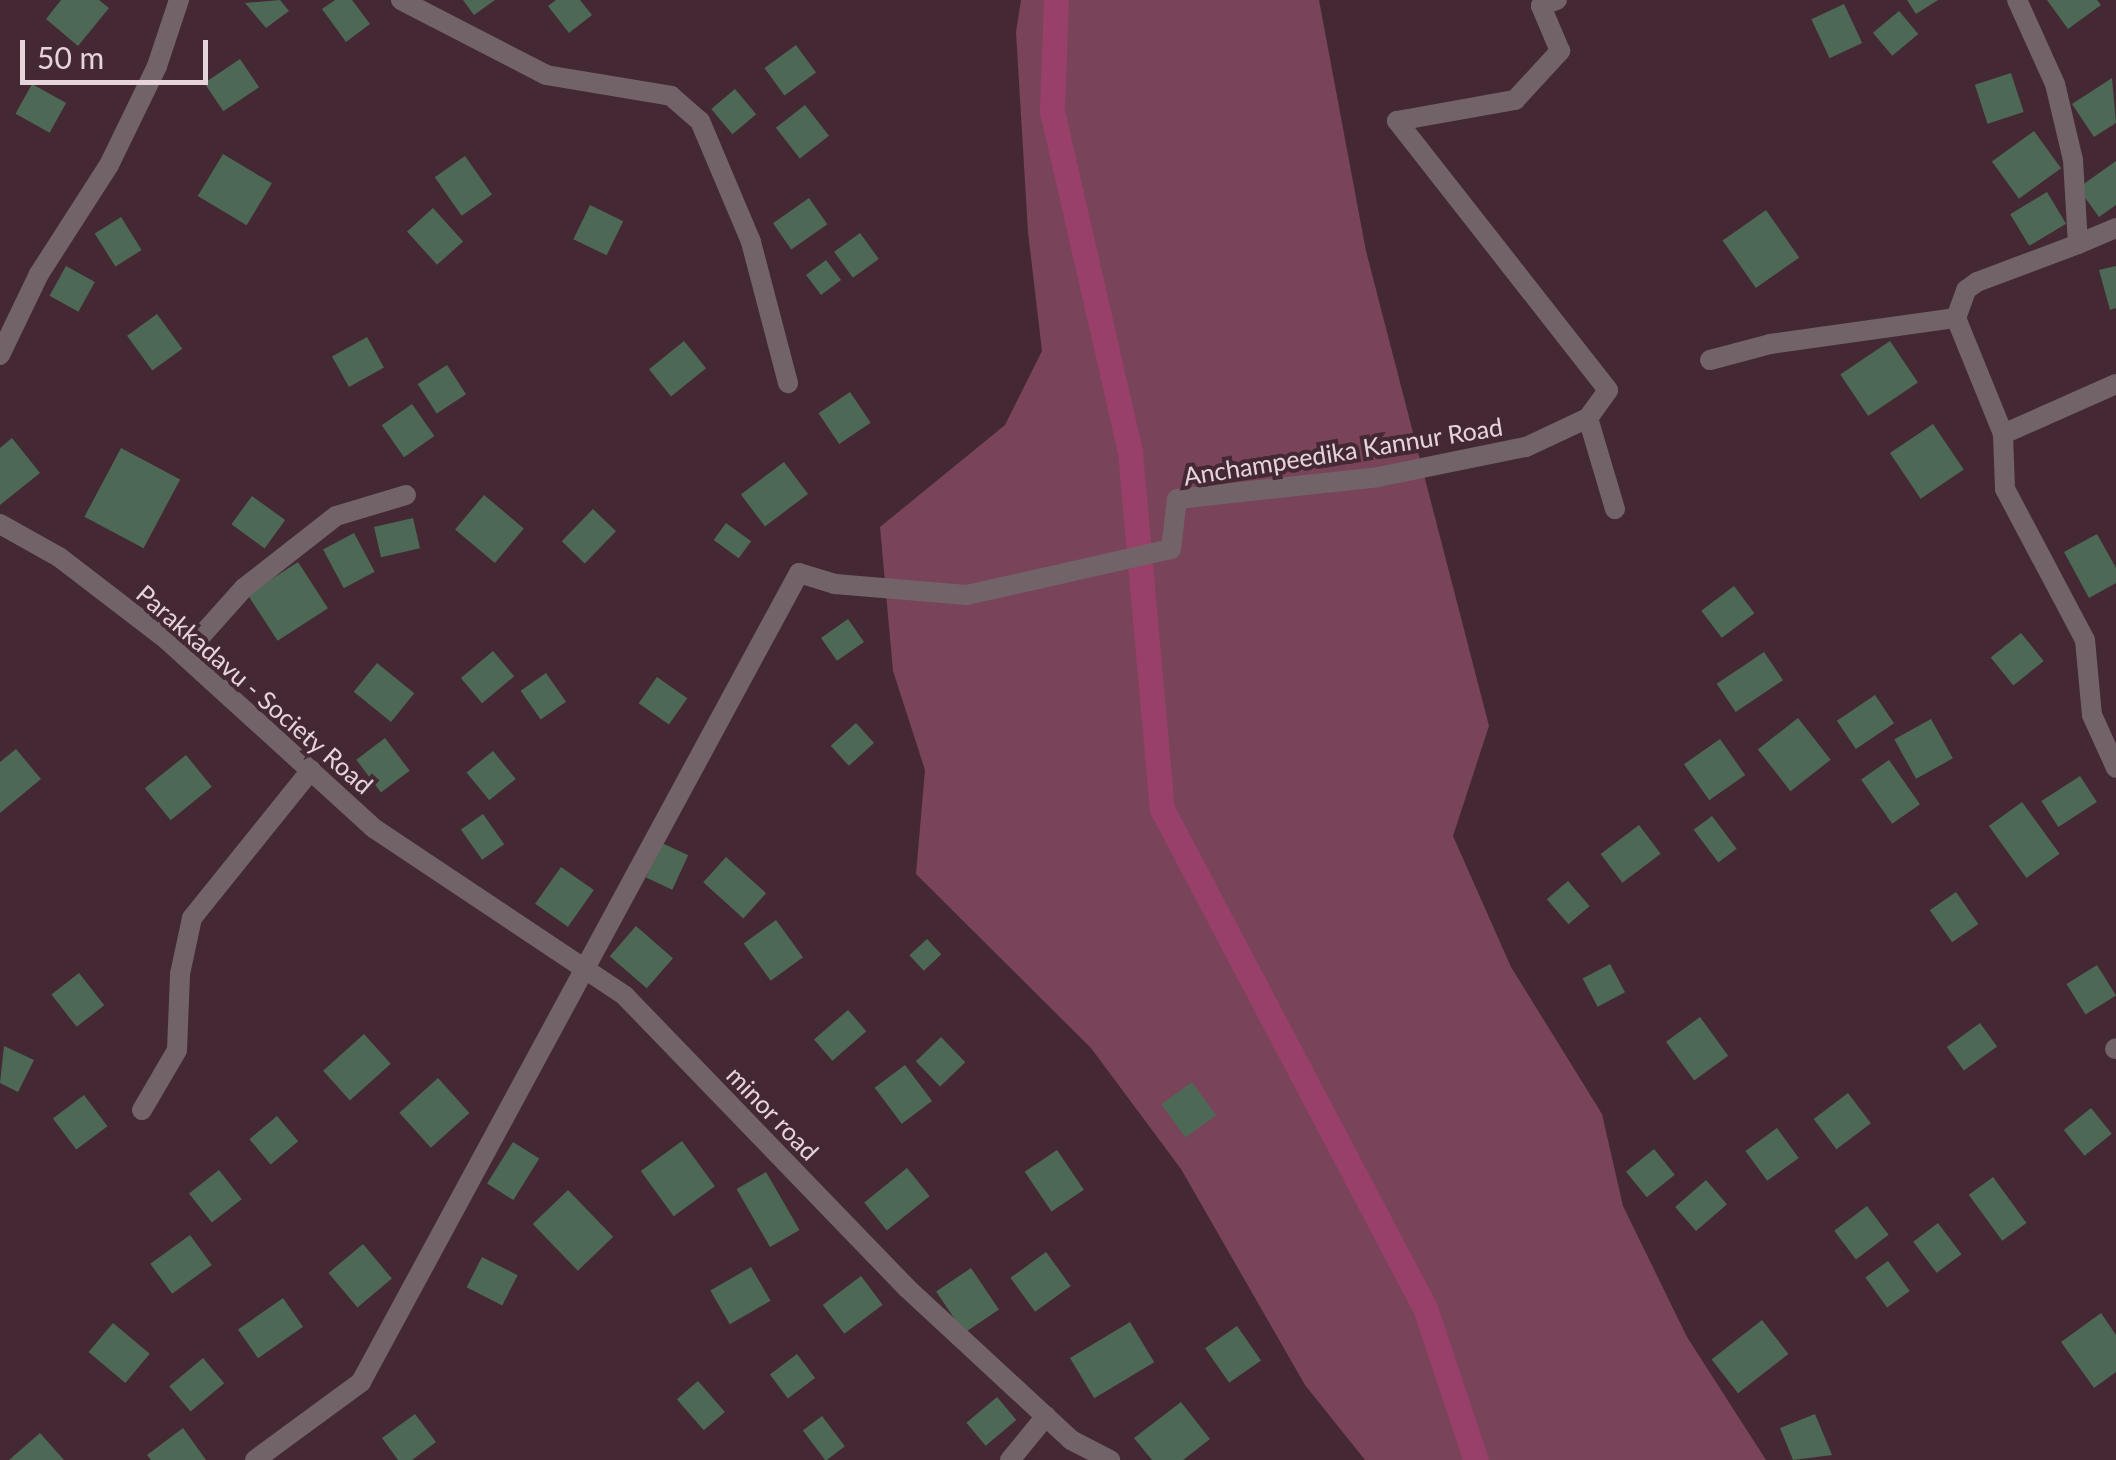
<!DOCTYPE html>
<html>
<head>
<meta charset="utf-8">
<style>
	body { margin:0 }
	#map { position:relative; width:2116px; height:1460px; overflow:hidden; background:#442934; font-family:Lato,sans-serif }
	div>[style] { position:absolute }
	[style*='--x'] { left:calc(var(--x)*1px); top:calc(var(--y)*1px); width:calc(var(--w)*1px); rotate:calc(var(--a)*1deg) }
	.green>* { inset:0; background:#79435a }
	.canal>* { height:25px; margin:-12.5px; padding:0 12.5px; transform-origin:12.5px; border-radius:12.5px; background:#984069 }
	.building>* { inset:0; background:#4d6855; transform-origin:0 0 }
	.street>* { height:20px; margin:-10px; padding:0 10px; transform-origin:10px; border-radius:10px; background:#716368 }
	span { translate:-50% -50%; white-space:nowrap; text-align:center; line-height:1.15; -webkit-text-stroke:8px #442934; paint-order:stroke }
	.street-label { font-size:25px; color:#e7d4db }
	.scale { position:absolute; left:20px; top:40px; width:188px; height:45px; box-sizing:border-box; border:5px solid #e7d4db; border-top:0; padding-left:12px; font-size:30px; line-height:35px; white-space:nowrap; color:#e7d4db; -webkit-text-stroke:8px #442934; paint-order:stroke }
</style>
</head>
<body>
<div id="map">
	<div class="green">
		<i style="clip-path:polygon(1021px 0,1319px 0,1366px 251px,1489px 726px,1453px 836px,1511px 967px,1602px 1114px,1623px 1206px,1687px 1337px,1766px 1460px,1365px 1460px,1305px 1385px,1181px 1169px,1091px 1048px,916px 874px,925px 770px,893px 671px,880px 527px,1005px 425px,1042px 351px,1028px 232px,1016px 32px)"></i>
	</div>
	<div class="canal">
		<i style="--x:1056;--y:0;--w:111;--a:92.1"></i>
		<i style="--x:1052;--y:111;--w:350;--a:77.1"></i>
		<i style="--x:1130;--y:452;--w:358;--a:84.9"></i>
		<i style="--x:1162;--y:809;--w:564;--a:62.21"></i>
		<i style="--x:1425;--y:1308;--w:160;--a:71.5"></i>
	</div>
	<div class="building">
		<i style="clip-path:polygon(61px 0,99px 0,109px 8px,78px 46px,46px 19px)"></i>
		<i style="clip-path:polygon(280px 0,289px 11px,266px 28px,245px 3px)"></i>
		<i style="clip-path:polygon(335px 0,352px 0,370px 24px,346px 42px,322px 9px)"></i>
		<i style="clip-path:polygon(463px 0,495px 0,474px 15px)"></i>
		<i style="clip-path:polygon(556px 0,580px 0,592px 15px,569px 33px,548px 6px)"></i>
		<i style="clip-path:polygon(1907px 0,1938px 0,1916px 14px)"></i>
		<i style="clip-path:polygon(2047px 0,2097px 0,2101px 5px,2068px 29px)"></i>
		<i style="left:1844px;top:4px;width:43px;height:36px;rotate:65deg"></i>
		<i style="left:1899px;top:11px;width:30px;height:34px;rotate:50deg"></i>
		<i style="left:796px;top:45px;width:34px;height:39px;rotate:54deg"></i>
		<i style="left:240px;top:59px;width:34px;height:43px;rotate:56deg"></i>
		<i style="left:2011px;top:73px;width:41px;height:38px;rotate:72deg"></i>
		<i style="clip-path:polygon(2112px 78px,2116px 123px,2094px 137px,2072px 104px)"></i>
		<i style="left:32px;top:84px;width:39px;height:34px;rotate:29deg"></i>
		<i style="left:735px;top:89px;width:33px;height:31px;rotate:50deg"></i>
		<i style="left:805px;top:105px;width:39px;height:37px;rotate:52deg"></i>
		<i style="left:2034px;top:131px;width:46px;height:52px;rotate:54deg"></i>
		<i style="left:223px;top:154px;width:57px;height:49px;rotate:31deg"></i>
		<i style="left:465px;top:156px;width:47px;height:37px;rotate:55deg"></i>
		<i style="clip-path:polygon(2116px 161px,2116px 205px,2099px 217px,2078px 188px)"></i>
		<i style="left:2047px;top:192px;width:37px;height:43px;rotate:59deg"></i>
		<i style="left:809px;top:198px;width:32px;height:44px;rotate:55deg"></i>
		<i style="left:590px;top:205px;width:37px;height:38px;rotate:26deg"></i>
		<i style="left:433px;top:208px;width:45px;height:35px;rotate:48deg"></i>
		<i style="left:1766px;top:210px;width:58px;height:53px;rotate:55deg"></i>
		<i style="left:121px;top:217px;width:39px;height:31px;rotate:58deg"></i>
		<i style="left:860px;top:233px;width:32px;height:32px;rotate:54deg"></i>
		<i style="left:826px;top:260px;width:25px;height:25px;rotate:53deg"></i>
		<i style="left:66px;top:266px;width:33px;height:34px;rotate:29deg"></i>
		<i style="clip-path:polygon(2116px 266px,2116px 308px,2110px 310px,2099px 270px)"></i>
		<i style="left:157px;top:314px;width:43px;height:37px;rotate:54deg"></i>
		<i style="left:367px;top:337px;width:35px;height:40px;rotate:61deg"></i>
		<i style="left:684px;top:341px;width:35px;height:45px;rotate:51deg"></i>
		<i style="left:1890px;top:341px;width:50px;height:60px;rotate:56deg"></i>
		<i style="left:447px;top:365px;width:35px;height:35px;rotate:57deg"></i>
		<i style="left:850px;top:392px;width:37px;height:38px;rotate:56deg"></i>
		<i style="left:412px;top:404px;width:39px;height:37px;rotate:55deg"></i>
		<i style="left:1933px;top:424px;width:55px;height:52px;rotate:56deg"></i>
		<i style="clip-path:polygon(12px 438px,40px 473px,0 505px,0 448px)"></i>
		<i style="left:121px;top:448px;width:67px;height:78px;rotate:28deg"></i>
		<i style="left:784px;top:462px;width:40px;height:54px;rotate:53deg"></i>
		<i style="left:484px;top:495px;width:52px;height:45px;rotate:40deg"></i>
		<i style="left:252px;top:496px;width:41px;height:35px;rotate:36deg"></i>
		<i style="left:593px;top:509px;width:32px;height:45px;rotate:44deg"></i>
		<i style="left:413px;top:518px;width:31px;height:40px;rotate:77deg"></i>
		<i style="left:726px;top:523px;width:31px;height:21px;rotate:36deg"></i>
		<i style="left:354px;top:533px;width:44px;height:35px;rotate:62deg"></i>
		<i style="clip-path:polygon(2097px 534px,2116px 568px,2116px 583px,2089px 598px,2064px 552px)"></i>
		<i style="left:298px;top:562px;width:55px;height:60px;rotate:57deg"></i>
		<i style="left:1734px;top:586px;width:34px;height:41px;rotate:53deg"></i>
		<i style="left:848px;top:619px;width:28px;height:33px;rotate:55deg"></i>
		<i style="left:2021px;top:633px;width:36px;height:39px;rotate:51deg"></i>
		<i style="left:493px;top:651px;width:33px;height:42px;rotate:50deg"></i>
		<i style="left:1764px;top:652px;width:34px;height:57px;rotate:56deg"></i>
		<i style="left:377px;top:663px;width:48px;height:37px;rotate:39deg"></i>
		<i style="left:546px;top:673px;width:35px;height:31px;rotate:55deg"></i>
		<i style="left:657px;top:677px;width:37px;height:32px;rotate:35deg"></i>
		<i style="left:1875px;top:695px;width:34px;height:46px;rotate:56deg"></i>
		<i style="left:1798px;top:718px;width:53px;height:51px;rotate:52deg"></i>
		<i style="left:1931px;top:719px;width:45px;height:42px;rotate:61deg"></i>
		<i style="left:856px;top:723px;width:27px;height:34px;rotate:48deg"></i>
		<i style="left:385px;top:738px;width:41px;height:36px;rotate:53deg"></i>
		<i style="left:1720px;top:739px;width:44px;height:44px;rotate:55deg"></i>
		<i style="clip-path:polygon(16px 749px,41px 779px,0 813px,0 762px)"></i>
		<i style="left:493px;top:751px;width:36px;height:34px;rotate:51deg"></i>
		<i style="left:186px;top:755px;width:41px;height:53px;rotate:51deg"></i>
		<i style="left:1889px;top:760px;width:54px;height:34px;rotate:55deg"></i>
		<i style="left:2080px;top:776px;width:31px;height:46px;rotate:57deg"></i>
		<i style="left:2022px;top:802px;width:64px;height:41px;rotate:54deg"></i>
		<i style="left:483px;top:814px;width:37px;height:27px;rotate:55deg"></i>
		<i style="left:1712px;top:816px;width:41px;height:23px;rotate:53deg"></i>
		<i style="left:1639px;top:825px;width:36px;height:48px;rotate:53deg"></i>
		<i style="left:662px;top:843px;width:29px;height:38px;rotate:25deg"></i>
		<i style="left:726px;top:857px;width:54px;height:34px;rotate:42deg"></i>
		<i style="left:561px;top:867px;width:40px;height:45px;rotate:35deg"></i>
		<i style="left:1568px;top:881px;width:33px;height:28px;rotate:49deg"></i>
		<i style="left:1956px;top:892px;width:39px;height:32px;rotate:55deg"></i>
		<i style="left:776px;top:920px;width:46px;height:40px;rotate:54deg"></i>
		<i style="left:636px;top:926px;width:49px;height:40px;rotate:41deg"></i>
		<i style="left:927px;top:939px;width:21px;height:24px;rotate:47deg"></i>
		<i style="left:1610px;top:964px;width:32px;height:31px;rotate:62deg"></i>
		<i style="left:2097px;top:965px;width:36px;height:36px;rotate:58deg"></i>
		<i style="left:79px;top:973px;width:41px;height:35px;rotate:52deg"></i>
		<i style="left:848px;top:1010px;width:28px;height:45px;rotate:49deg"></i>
		<i style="left:1700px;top:1017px;width:48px;height:42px;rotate:54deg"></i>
		<i style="left:1980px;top:1023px;width:29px;height:41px;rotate:54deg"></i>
		<i style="left:364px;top:1034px;width:40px;height:55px;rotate:48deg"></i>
		<i style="left:941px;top:1037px;width:35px;height:35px;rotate:46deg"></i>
		<i style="clip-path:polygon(4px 1046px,34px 1060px,18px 1092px,0 1083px)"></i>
		<i style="left:905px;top:1065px;width:45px;height:38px;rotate:53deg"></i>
		<i style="left:438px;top:1078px;width:47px;height:52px;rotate:48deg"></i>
		<i style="left:1192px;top:1082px;width:41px;height:38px;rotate:54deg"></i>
		<i style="left:1848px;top:1093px;width:38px;height:43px;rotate:53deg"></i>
		<i style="left:84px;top:1095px;width:39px;height:39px;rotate:53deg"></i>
		<i style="left:2091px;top:1108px;width:33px;height:35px;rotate:51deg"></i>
		<i style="left:277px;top:1116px;width:33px;height:36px;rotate:50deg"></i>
		<i style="left:1777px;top:1128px;width:37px;height:39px;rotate:54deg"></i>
		<i style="left:682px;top:1141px;width:56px;height:51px;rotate:54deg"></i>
		<i style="left:513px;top:1142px;width:31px;height:49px;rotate:32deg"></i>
		<i style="left:1654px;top:1149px;width:33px;height:36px;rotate:51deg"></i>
		<i style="left:1057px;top:1150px;width:48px;height:39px;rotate:56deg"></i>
		<i style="left:907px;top:1168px;width:36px;height:55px;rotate:51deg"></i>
		<i style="left:219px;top:1170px;width:37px;height:38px;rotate:52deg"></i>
		<i style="left:766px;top:1172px;width:67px;height:34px;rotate:60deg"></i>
		<i style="left:1993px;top:1177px;width:57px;height:30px;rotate:54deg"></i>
		<i style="left:1706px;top:1180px;width:32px;height:41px;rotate:49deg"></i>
		<i style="left:568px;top:1190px;width:65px;height:49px;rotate:46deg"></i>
		<i style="left:1867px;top:1206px;width:36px;height:41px;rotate:53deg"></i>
		<i style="left:1938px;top:1223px;width:39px;height:31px;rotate:53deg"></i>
		<i style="left:190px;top:1235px;width:37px;height:49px;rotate:54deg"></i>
		<i style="left:363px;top:1244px;width:45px;height:45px;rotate:50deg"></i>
		<i style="left:1046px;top:1252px;width:42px;height:44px;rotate:54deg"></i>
		<i style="left:482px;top:1257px;width:40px;height:34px;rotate:27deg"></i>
		<i style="left:1888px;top:1261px;width:37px;height:28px;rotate:54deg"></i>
		<i style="left:751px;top:1267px;width:39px;height:47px;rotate:60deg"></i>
		<i style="left:971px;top:1268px;width:50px;height:42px;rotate:56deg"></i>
		<i style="left:861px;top:1276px;width:36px;height:48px;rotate:53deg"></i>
		<i style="left:283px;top:1298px;width:35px;height:55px;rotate:55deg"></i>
		<i style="clip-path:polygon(2101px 1313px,2116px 1335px,2116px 1372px,2094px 1388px,2061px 1342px)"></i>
		<i style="left:1762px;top:1320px;width:43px;height:64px;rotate:52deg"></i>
		<i style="left:1130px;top:1322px;width:47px;height:70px;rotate:59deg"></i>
		<i style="left:113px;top:1323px;width:48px;height:38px;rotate:40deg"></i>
		<i style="left:1237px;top:1326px;width:42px;height:39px;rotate:55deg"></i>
		<i style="left:797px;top:1354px;width:30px;height:34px;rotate:53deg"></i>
		<i style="left:203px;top:1358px;width:33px;height:44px;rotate:50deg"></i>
		<i style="left:698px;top:1381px;width:41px;height:28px;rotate:49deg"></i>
		<i style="left:997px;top:1397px;width:30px;height:40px;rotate:50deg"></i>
		<i style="clip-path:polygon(1181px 1402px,1210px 1439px,1183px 1460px,1152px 1460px,1134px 1438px)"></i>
		<i style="clip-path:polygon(415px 1414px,436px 1442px,412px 1460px,398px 1460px,382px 1438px)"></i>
		<i style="clip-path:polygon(1815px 1414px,1832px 1455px,1793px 1460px,1780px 1428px)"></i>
		<i style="left:822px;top:1416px;width:38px;height:24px;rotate:53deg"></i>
		<i style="clip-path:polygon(183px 1428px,206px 1460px,151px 1460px,147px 1455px)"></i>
		<i style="clip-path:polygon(40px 1433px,64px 1460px,9px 1460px)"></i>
	</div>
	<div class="street">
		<i style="--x:401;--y:0;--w:163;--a:27.3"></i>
		<i style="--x:546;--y:75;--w:127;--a:9.5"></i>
		<i style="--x:671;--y:96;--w:38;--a:41"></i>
		<i style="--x:700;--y:121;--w:131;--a:67.1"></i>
		<i style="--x:751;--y:242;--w:146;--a:75.3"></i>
		<i style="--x:2078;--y:244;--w:41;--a:-22.8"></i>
		<i style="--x:1956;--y:318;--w:30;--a:-70"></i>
		<i style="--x:1966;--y:290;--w:14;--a:-36"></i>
		<i style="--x:1977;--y:282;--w:108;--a:-20.6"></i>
		<i style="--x:2078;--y:244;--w:84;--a:-93.4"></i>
		<i style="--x:2073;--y:160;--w:78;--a:-103.3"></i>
		<i style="--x:2055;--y:84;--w:92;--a:-114.3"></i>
		<i style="--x:0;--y:355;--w:90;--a:-64.3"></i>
		<i style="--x:39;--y:274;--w:130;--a:-57.3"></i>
		<i style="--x:109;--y:165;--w:110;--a:-64.1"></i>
		<i style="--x:157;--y:66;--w:70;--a:-71.6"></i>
		<i style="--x:1710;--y:360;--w:62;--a:-14.9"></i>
		<i style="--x:1770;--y:344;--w:188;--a:-8"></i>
		<i style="--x:1956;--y:318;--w:125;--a:67.9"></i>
		<i style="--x:2116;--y:384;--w:124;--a:156.1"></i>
		<i style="--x:2003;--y:434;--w:55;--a:87.9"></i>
		<i style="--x:2005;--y:489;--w:171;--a:62.1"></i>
		<i style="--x:2085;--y:640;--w:75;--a:84.7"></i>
		<i style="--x:2092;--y:715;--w:58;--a:65.6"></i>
		<i style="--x:1588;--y:418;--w:95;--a:73.5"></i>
		<i style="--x:0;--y:524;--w:68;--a:29.2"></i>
		<i style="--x:59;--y:557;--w:135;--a:37.5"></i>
		<i style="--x:166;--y:639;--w:282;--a:42.3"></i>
		<i style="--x:375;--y:829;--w:301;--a:33.7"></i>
		<i style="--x:625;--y:996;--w:406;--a:46"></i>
		<i style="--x:907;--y:1288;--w:224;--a:42.8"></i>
		<i style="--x:1071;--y:1440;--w:44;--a:27.1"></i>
		<i style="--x:184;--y:655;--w:90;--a:-48.2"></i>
		<i style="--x:244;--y:588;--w:117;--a:-38"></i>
		<i style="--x:336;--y:516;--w:73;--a:-16.7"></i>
		<i style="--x:2115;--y:1049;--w:1;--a:-45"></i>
		<i style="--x:142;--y:1110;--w:69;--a:-59.7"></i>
		<i style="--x:177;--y:1050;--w:76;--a:-87.7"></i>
		<i style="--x:180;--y:974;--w:57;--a:-77.9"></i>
		<i style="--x:192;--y:918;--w:190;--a:-51.2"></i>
		<i style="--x:255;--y:1460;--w:132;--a:-36.3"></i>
		<i style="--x:361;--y:1382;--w:920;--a:-61.57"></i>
		<i style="--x:799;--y:573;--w:38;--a:17"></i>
		<i style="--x:835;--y:584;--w:132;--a:4.8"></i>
		<i style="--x:967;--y:595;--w:209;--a:-12.7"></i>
		<i style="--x:1171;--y:549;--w:50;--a:-83.2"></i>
		<i style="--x:1177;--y:499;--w:202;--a:-6.2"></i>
		<i style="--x:1378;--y:477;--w:151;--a:-11.5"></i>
		<i style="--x:1526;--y:447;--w:68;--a:-25.1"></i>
		<i style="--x:1588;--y:418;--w:34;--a:-54"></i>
		<i style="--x:1608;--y:390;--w:342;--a:-128.1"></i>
		<i style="--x:1397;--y:121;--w:120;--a:-10.1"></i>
		<i style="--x:1515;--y:100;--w:67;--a:-47.4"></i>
		<i style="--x:1560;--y:51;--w:49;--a:-112.9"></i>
		<i style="--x:1541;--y:6;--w:17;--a:-21"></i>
		<i style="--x:1010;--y:1460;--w:57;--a:-50.7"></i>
	</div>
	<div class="street-label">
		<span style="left:1343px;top:451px;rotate:-9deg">Anchampeedika Kannur Road</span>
		<span style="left:255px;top:689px;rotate:41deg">Parakkadavu - Society Road</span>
		<span style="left:773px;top:1113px;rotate:46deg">minor road</span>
	</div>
	<div class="scale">50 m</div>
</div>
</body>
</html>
